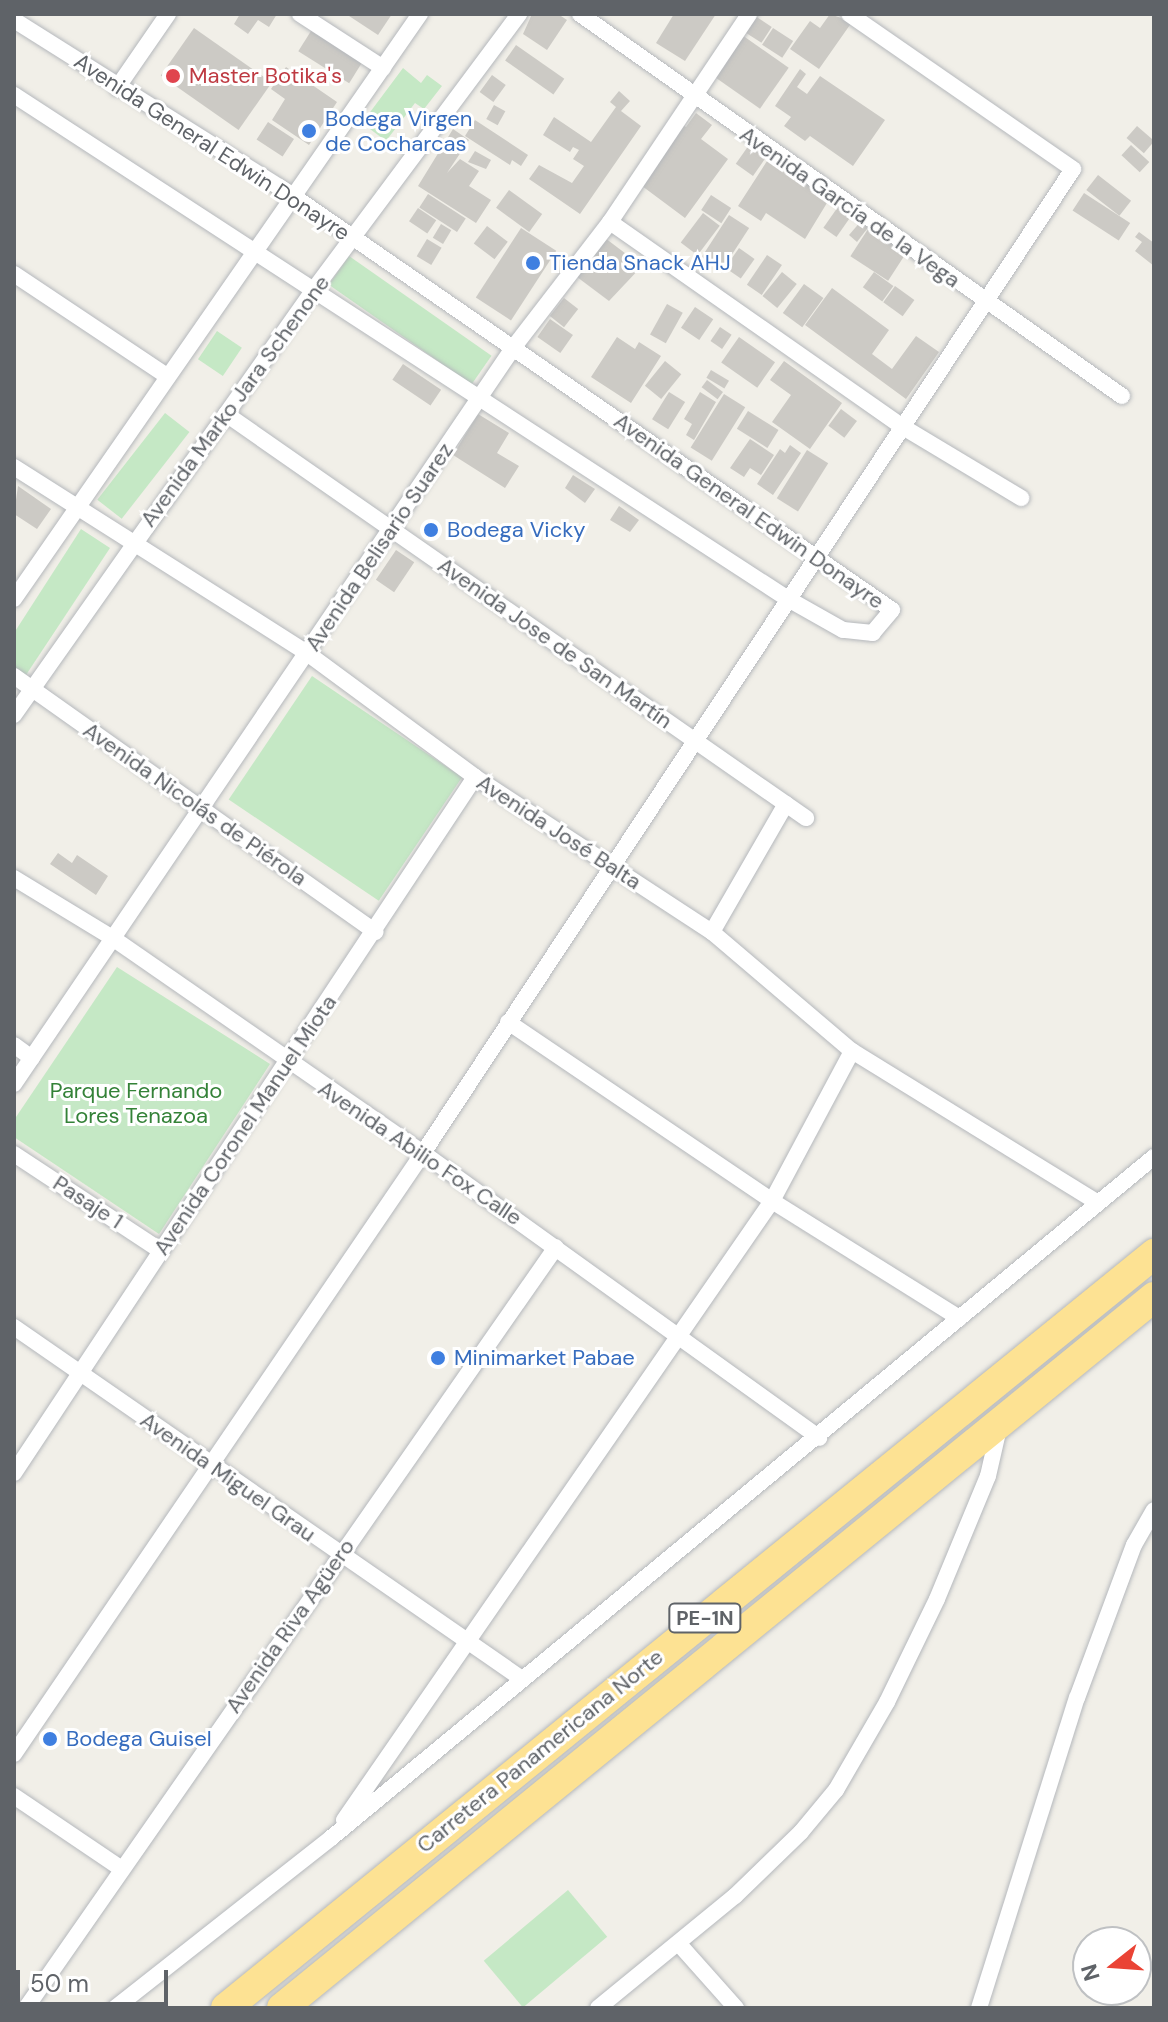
<!DOCTYPE html>
<html>
<head>
<meta charset="utf-8">
<style>
	body { margin:0 }
	#map { position:relative; width:1168px; height:2022px; overflow:hidden; background:#f1efe8; font-family:"DM Sans",sans-serif }
	div>[style] { position:absolute }
	[style*='--x'] { left:calc(var(--x)*1px); top:calc(var(--y)*1px); width:calc(var(--w)*1px); rotate:calc(var(--a)*1deg) }
	.green>* { inset:0; background:#c5e8c5; transform-origin:0 0 }
	.building>* { inset:0; background:#cccac5; transform-origin:0 0 }
	.roads { filter:drop-shadow(0 0 2px #b5b8bc) drop-shadow(0 0 2px #b5b8bc) }
	.street>* { height:16px; margin:-8px; padding:0 8px; transform-origin:8px; border-radius:8px; background:#fff }
	.highway>* { height:30px; margin:-15px; padding:0 15px; transform-origin:15px; border-radius:15px; background:#fde293 }
	.dots>* { width:22px; height:22px; translate:-50% -50%; box-sizing:border-box; border:4px solid #fff; border-radius:50% }
	span { translate:-50% -50%; white-space:nowrap; text-align:center; line-height:1.15; -webkit-text-stroke:6px #fff; paint-order:stroke }
	.shield-label span { padding:2px 6px; background:#fff; border:2px solid; border-radius:6px; -webkit-text-stroke-width:0 }
	.shield-label { font-size:20px; color:#5f6368; font-weight:700 }
	.health-label { font-size:22px; color:#be3a42 }
	.left { translate:0 -50%; text-align:left }
	.shop-label { font-size:22px; color:#366cbe }
	.street-label { font-size:22px; color:#5f6368 }
	.park-label { font-size:22px; color:#348238 }
	.frame { position:absolute; inset:0; border:16px solid #5f6368; pointer-events:none }
	.north { position:absolute; left:1072px; top:1926px; width:80px; height:80px; box-sizing:border-box; background:#fff; border:2px solid #bfc1c3; border-radius:50%; rotate:253deg; font-size:22px; font-weight:700; line-height:32px; text-align:center; color:#5f6368 }
	.north::after { content:''; display:block; margin:auto; width:28px; height:36px; background:#ea4335; clip-path:polygon(50% 0,100% 100%,50% 72%,0 100%) }
	.scale { position:absolute; left:16px; top:1970px; width:152px; height:36px; box-sizing:border-box; border:4px solid #5f6368; border-top:0; padding-left:10px; font-size:24px; line-height:28px; white-space:nowrap; color:#5f6368; -webkit-text-stroke:6px #fff; paint-order:stroke }
</style>
</head>
<body>
<div id="map">
	<div class="green">
		<i style="clip-path:polygon(403px 68px,421px 83px,427px 75px,442px 86px,424px 109px,415px 103px,386px 141px,362px 123px)"></i>
		<i style="left:349px;top:256px;width:174px;height:35px;rotate:35deg"></i>
		<i style="left:217px;top:331px;width:30px;height:34px;rotate:34deg"></i>
		<i style="left:165px;top:413px;width:31px;height:110px;rotate:38deg"></i>
		<i style="clip-path:polygon(81px 529px,110px 548px,24px 678px,14px 670px,14px 633px)"></i>
		<i style="left:312px;top:676px;width:181px;height:149px;rotate:34deg"></i>
		<i style="clip-path:polygon(117px 967px,270px 1064px,159px 1234px,14px 1137px,14px 1120px)"></i>
		<i style="left:568px;top:1890px;width:61px;height:110px;rotate:50deg"></i>
	</div>
	<div class="building">
		<i style="clip-path:polygon(240px 14px,277px 14px,269px 27px,258px 20px,248px 34px,234px 24px)"></i>
		<i style="clip-path:polygon(346px 14px,392px 14px,378px 35px)"></i>
		<i style="clip-path:polygon(532px 14px,558px 14px,567px 20px,547px 50px,523px 34px)"></i>
		<i style="clip-path:polygon(674px 14px,716px 14px,685px 61px,656px 43px)"></i>
		<i style="clip-path:polygon(830px 14px,852px 22px,819px 69px,790px 49px,810px 21px,820px 28px)"></i>
		<i style="left:755px;top:16px;width:20px;height:19px;rotate:33deg"></i>
		<i style="left:194px;top:28px;width:95px;height:58px;rotate:35deg"></i>
		<i style="left:773px;top:28px;width:24px;height:20px;rotate:33deg"></i>
		<i style="left:311px;top:31px;width:60px;height:24px;rotate:32deg"></i>
		<i style="left:742px;top:35px;width:57px;height:50px;rotate:35deg"></i>
		<i style="left:516px;top:45px;width:59px;height:19px;rotate:35deg"></i>
		<i style="clip-path:polygon(286px 67px,337px 102px,309px 145px,272px 120px,285px 99px,271px 89px)"></i>
		<i style="clip-path:polygon(800px 69px,806px 74px,797px 87px,807px 94px,820px 76px,885px 120px,853px 166px,810px 136px,805px 141px,784px 126px,791px 117px,775px 106px)"></i>
		<i style="left:492px;top:75px;width:17px;height:21px;rotate:36deg"></i>
		<i style="clip-path:polygon(619px 91px,630px 101px,621px 111px,641px 126px,580px 214px,529px 179px,539px 165px,572px 183px,584px 166px,573px 159px,579px 150px,573px 147px,570px 152px,543px 135px,554px 117px,591px 142px,616px 107px,610px 102px)"></i>
		<i style="left:494px;top:105px;width:13px;height:16px;rotate:29deg"></i>
		<i style="clip-path:polygon(696px 113px,712px 125px,701px 139px,728px 159px,685px 218px,638px 183px,681px 124px,686px 127px)"></i>
		<i style="clip-path:polygon(475px 120px,528px 155px,521px 166px,512px 160px,510px 165px,465px 136px)"></i>
		<i style="left:268px;top:122px;width:31px;height:21px;rotate:33deg"></i>
		<i style="left:1137px;top:126px;width:23px;height:16px;rotate:41deg"></i>
		<i style="clip-path:polygon(453px 129px,469px 140px,447px 173px,460px 159px,479px 171px,469px 186px,491px 200px,476px 223px,418px 186px)"></i>
		<i style="left:749px;top:145px;width:21px;height:23px;rotate:35deg"></i>
		<i style="left:1131px;top:145px;width:25px;height:14px;rotate:43deg"></i>
		<i style="clip-path:polygon(475px 151px,491px 160px,486px 169px,468px 162px)"></i>
		<i style="clip-path:polygon(769px 158px,830px 198px,805px 239px,766px 213px,761px 221px,738px 206px)"></i>
		<i style="left:1098px;top:175px;width:42px;height:19px;rotate:38deg"></i>
		<i style="left:509px;top:190px;width:41px;height:22px;rotate:36deg"></i>
		<i style="left:1084px;top:193px;width:55px;height:21px;rotate:33deg"></i>
		<i style="left:428px;top:194px;width:45px;height:16px;rotate:33deg"></i>
		<i style="left:711px;top:195px;width:24px;height:18px;rotate:33deg"></i>
		<i style="left:840px;top:204px;width:16px;height:29px;rotate:35deg"></i>
		<i style="left:418px;top:208px;width:22px;height:16px;rotate:34deg"></i>
		<i style="left:703px;top:213px;width:21px;height:37px;rotate:37deg"></i>
		<i style="left:729px;top:215px;width:24px;height:50px;rotate:33deg"></i>
		<i style="clip-path:polygon(862px 220px,870px 225px,857px 242px,849px 235px)"></i>
		<i style="left:441px;top:224px;width:12px;height:16px;rotate:31deg"></i>
		<i style="left:487px;top:226px;width:26px;height:22px;rotate:37deg"></i>
		<i style="left:870px;top:226px;width:45px;height:36px;rotate:33deg"></i>
		<i style="left:521px;top:228px;width:42px;height:83px;rotate:33deg"></i>
		<i style="clip-path:polygon(1139px 232px,1154px 243px,1154px 266px,1135px 251px,1142px 242px,1135px 237px)"></i>
		<i style="clip-path:polygon(605px 238px,642px 266px,609px 301px,577px 277px)"></i>
		<i style="left:427px;top:239px;width:17px;height:20px;rotate:31deg"></i>
		<i style="left:739px;top:248px;width:19px;height:24px;rotate:35deg"></i>
		<i style="left:767px;top:255px;width:18px;height:36px;rotate:34deg"></i>
		<i style="left:782px;top:272px;width:19px;height:31px;rotate:39deg"></i>
		<i style="left:874px;top:272px;width:24px;height:19px;rotate:36deg"></i>
		<i style="left:804px;top:284px;width:24px;height:36px;rotate:36deg"></i>
		<i style="left:895px;top:286px;width:24px;height:20px;rotate:36deg"></i>
		<i style="clip-path:polygon(832px 288px,889px 330px,872px 354px,892px 369px,916px 336px,939px 352px,906px 399px,805px 325px)"></i>
		<i style="left:564px;top:298px;width:18px;height:23px;rotate:38deg"></i>
		<i style="left:667px;top:304px;width:18px;height:35px;rotate:29deg"></i>
		<i style="left:695px;top:307px;width:22px;height:25px;rotate:34deg"></i>
		<i style="left:550px;top:319px;width:28px;height:22px;rotate:35deg"></i>
		<i style="left:720px;top:327px;width:14px;height:17px;rotate:34deg"></i>
		<i style="clip-path:polygon(617px 337px,635px 349px,639px 342px,661px 356px,631px 403px,591px 377px)"></i>
		<i style="left:739px;top:337px;width:44px;height:31px;rotate:35deg"></i>
		<i style="left:665px;top:361px;width:21px;height:32px;rotate:39deg"></i>
		<i style="clip-path:polygon(784px 361px,842px 403px,810px 449px,772px 422px,791px 395px,770px 380px)"></i>
		<i style="left:403px;top:364px;width:46px;height:19px;rotate:34deg"></i>
		<i style="left:711px;top:370px;width:21px;height:9px;rotate:31deg"></i>
		<i style="left:707px;top:380px;width:20px;height:9px;rotate:37deg"></i>
		<i style="left:669px;top:392px;width:19px;height:32px;rotate:32deg"></i>
		<i style="clip-path:polygon(700px 392px,716px 402px,694px 440px,686px 435px,692px 424px,684px 419px)"></i>
		<i style="left:724px;top:394px;width:25px;height:63px;rotate:32deg"></i>
		<i style="left:841px;top:409px;width:20px;height:21px;rotate:37deg"></i>
		<i style="left:748px;top:411px;width:36px;height:21px;rotate:32deg"></i>
		<i style="clip-path:polygon(478px 414px,509px 433px,497px 453px,519px 466px,505px 488px,453px 455px)"></i>
		<i style="clip-path:polygon(750px 439px,774px 455px,761px 475px,750px 468px,744px 477px,730px 468px)"></i>
		<i style="clip-path:polygon(790px 445px,801px 453px,773px 495px,757px 484px,780px 449px,785px 453px)"></i>
		<i style="left:807px;top:450px;width:25px;height:57px;rotate:32deg"></i>
		<i style="clip-path:polygon(573px 475px,595px 489px,585px 503px,565px 488px)"></i>
		<i style="clip-path:polygon(18px 486px,51px 509px,37px 529px,14px 514px)"></i>
		<i style="clip-path:polygon(619px 506px,639px 520px,630px 532px,610px 520px)"></i>
		<i style="left:396px;top:550px;width:22px;height:36px;rotate:34deg"></i>
		<i style="clip-path:polygon(58px 853px,72px 863px,77px 855px,108px 876px,96px 895px,50px 864px)"></i>
	</div>
	<div class="roads">
		<div class="street">
			<i style="--x:300;--y:14;--w:99;--a:33"></i>
			<i style="--x:580;--y:14;--w:663;--a:35.18"></i>
			<i style="--x:14;--y:20;--w:330;--a:32.2"></i>
			<i style="--x:293;--y:196;--w:728;--a:34.65"></i>
			<i style="--x:892;--y:610;--w:30;--a:130"></i>
			<i style="--x:873;--y:633;--w:30;--a:-174"></i>
			<i style="--x:843;--y:630;--w:63;--a:-150.6"></i>
			<i style="--x:788;--y:599;--w:924;--a:-146.93"></i>
			<i style="--x:117;--y:88;--w:90;--a:-55.4"></i>
			<i style="--x:610;--y:222;--w:358;--a:35"></i>
			<i style="--x:903;--y:427;--w:138;--a:31"></i>
			<i style="--x:14;--y:274;--w:184;--a:33.7"></i>
			<i style="--x:226;--y:414;--w:707;--a:34.86"></i>
			<i style="--x:14;--y:467;--w:347;--a:32.4"></i>
			<i style="--x:307;--y:653;--w:209;--a:36.4"></i>
			<i style="--x:475;--y:777;--w:283;--a:33.2"></i>
			<i style="--x:712;--y:932;--w:184;--a:40.4"></i>
			<i style="--x:852;--y:1051;--w:289;--a:31.7"></i>
			<i style="--x:14;--y:599;--w:712;--a:-55.24"></i>
			<i style="--x:14;--y:676;--w:443;--a:35.3"></i>
			<i style="--x:14;--y:715;--w:522;--a:-54.82"></i>
			<i style="--x:315;--y:288;--w:342;--a:-53.3"></i>
			<i style="--x:14;--y:878;--w:114;--a:31.3"></i>
			<i style="--x:111;--y:937;--w:379;--a:34.7"></i>
			<i style="--x:423;--y:1153;--w:488;--a:35.7"></i>
			<i style="--x:712;--y:932;--w:148;--a:-60"></i>
			<i style="--x:508;--y:1022;--w:319;--a:34.1"></i>
			<i style="--x:772;--y:1201;--w:221;--a:32"></i>
			<i style="--x:14;--y:1045;--w:22;--a:36"></i>
			<i style="--x:14;--y:1084;--w:889;--a:-55.86"></i>
			<i style="--x:513;--y:348;--w:159;--a:-52.4"></i>
			<i style="--x:610;--y:222;--w:250;--a:-56.2"></i>
			<i style="--x:14;--y:1154;--w:176;--a:33.4"></i>
			<i style="--x:14;--y:1327;--w:618;--a:34.72"></i>
			<i style="--x:14;--y:1473;--w:835;--a:-56.48"></i>
			<i style="--x:14;--y:1754;--w:727;--a:-55.76"></i>
			<i style="--x:423;--y:1153;--w:1179;--a:-56.55"></i>
			<i style="--x:1073;--y:169;--w:272;--a:-145.3"></i>
			<i style="--x:14;--y:1796;--w:130;--a:34.1"></i>
			<i style="--x:344;--y:1820;--w:753;--a:-55.34"></i>
			<i style="--x:772;--y:1201;--w:170;--a:-61.9"></i>
			<i style="--x:679;--y:1944;--w:86;--a:48.3"></i>
			<i style="--x:26;--y:2008;--w:927;--a:-55.14"></i>
			<i style="--x:115;--y:2008;--w:275;--a:-38.2"></i>
			<i style="--x:331;--y:1838;--w:1068;--a:-39.61"></i>
			<i style="--x:598;--y:2008;--w:177;--a:-39.3"></i>
			<i style="--x:735;--y:1896;--w:92;--a:-44.1"></i>
			<i style="--x:801;--y:1832;--w:55;--a:-50.2"></i>
			<i style="--x:836;--y:1790;--w:102;--a:-59.9"></i>
			<i style="--x:887;--y:1702;--w:114;--a:-64.1"></i>
			<i style="--x:937;--y:1599;--w:133;--a:-67.5"></i>
			<i style="--x:988;--y:1476;--w:49;--a:-77.1"></i>
			<i style="--x:979;--y:2008;--w:325;--a:-72.5"></i>
			<i style="--x:1077;--y:1698;--w:163;--a:-69.6"></i>
			<i style="--x:1134;--y:1545;--w:40;--a:-60.3"></i>
		</div>
		<div class="highway">
			<i style="--x:226;--y:2008;--w:1196;--a:-39.09"></i>
			<i style="--x:282;--y:2008;--w:1125;--a:-39.19"></i>
		</div>
	</div>
	<div class="dots">
		<i style="left:173px;top:76px;background:#e0444e"></i>
		<i style="left:309px;top:131px;background:#3f7fe0"></i>
		<i style="left:533px;top:263px;background:#3f7fe0"></i>
		<i style="left:431px;top:530px;background:#3f7fe0"></i>
		<i style="left:438px;top:1358px;background:#3f7fe0"></i>
		<i style="left:50px;top:1739px;background:#3f7fe0"></i>
	</div>
	<div class="shield-label">
		<span style="left:705px;top:1618px">PE-1N</span>
	</div>
	<div class="health-label">
		<span class="left" style="left:189px;top:76px">Master Botika's</span>
	</div>
	<div class="shop-label">
		<span class="left" style="left:325px;top:131px">Bodega Virgen<br>de Cocharcas</span>
		<span class="left" style="left:549px;top:263px">Tienda Snack AHJ</span>
		<span class="left" style="left:447px;top:530px">Bodega Vicky</span>
		<span class="left" style="left:454px;top:1358px">Minimarket Pabae</span>
		<span class="left" style="left:66px;top:1739px">Bodega Guisel</span>
	</div>
	<div class="street-label">
		<span style="left:212px;top:147px;rotate:33deg">Avenida General Edwin Donayre</span>
		<span style="left:850px;top:207px;rotate:35deg">Avenida García de la Vega</span>
		<span style="left:235px;top:401px;rotate:-54deg">Avenida Marko Jara Schenone</span>
		<span style="left:749px;top:511px;rotate:35deg">Avenida General Edwin Donayre</span>
		<span style="left:379px;top:547px;rotate:-56deg">Avenida Belisario Suarez</span>
		<span style="left:555px;top:643px;rotate:35deg">Avenida Jose de San Martín</span>
		<span style="left:195px;top:804px;rotate:35deg">Avenida Nicolás de Piérola</span>
		<span style="left:559px;top:832px;rotate:33deg">Avenida José Balta</span>
		<span style="left:245px;top:1125px;rotate:-56deg">Avenida Coronel Manuel Miota</span>
		<span style="left:420px;top:1153px;rotate:34deg">Avenida Abilio Fox Calle</span>
		<span style="left:88px;top:1202px;rotate:33deg">Pasaje 1</span>
		<span style="left:228px;top:1477px;rotate:35deg">Avenida Miguel Grau</span>
		<span style="left:290px;top:1626px;rotate:-55deg">Avenida Riva Agüero</span>
		<span style="left:540px;top:1751px;rotate:-39deg">Carretera Panamericana Norte</span>
	</div>
	<div class="park-label">
		<span style="left:136px;top:1103px">Parque Fernando<br>Lores Tenazoa</span>
	</div>
	<div class="frame"></div>
	<div class="north">N</div>
	<div class="scale">50 m</div>
</div>
</body>
</html>
